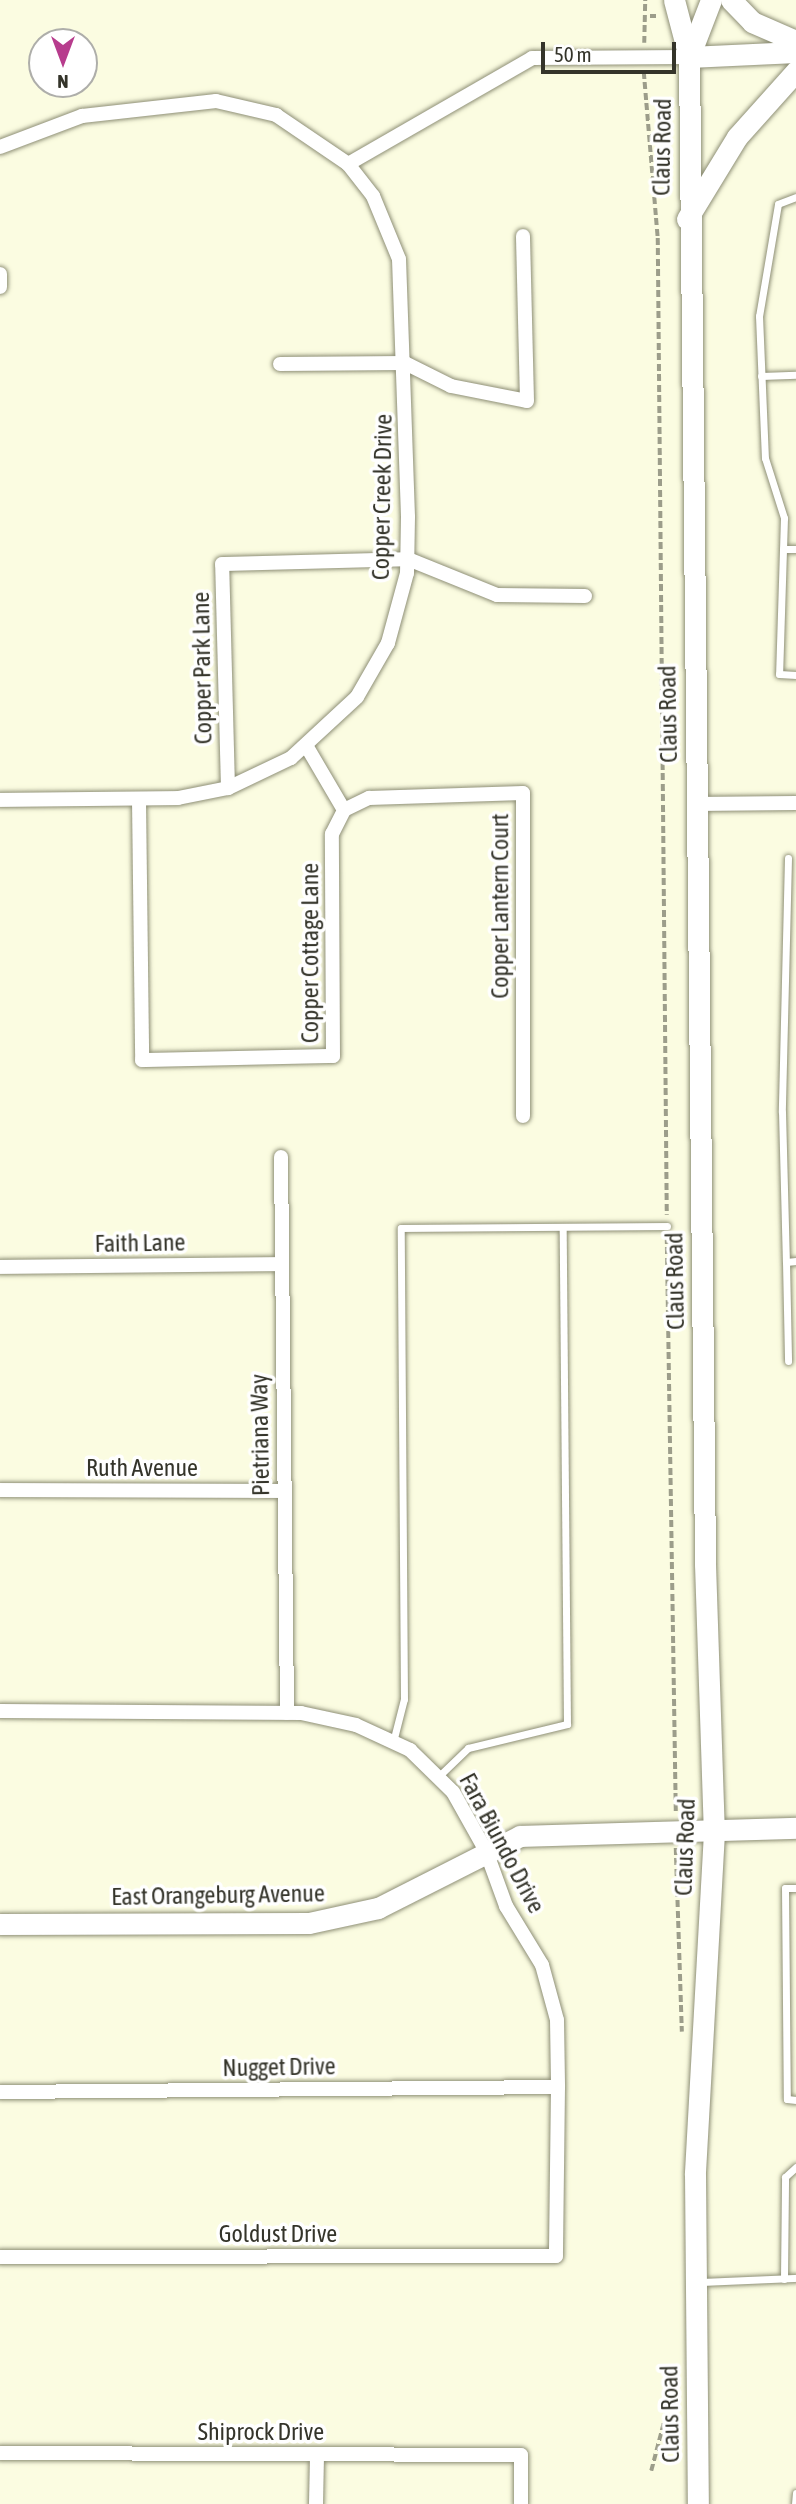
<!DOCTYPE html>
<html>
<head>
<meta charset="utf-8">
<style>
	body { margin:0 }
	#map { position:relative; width:796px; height:2504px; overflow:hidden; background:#fbfce1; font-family:"Asap Condensed",sans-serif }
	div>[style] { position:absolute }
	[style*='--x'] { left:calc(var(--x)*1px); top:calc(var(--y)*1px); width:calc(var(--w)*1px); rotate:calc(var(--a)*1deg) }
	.path>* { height:3.5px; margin-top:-1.75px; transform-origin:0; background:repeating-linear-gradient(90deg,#9c9d8a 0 7px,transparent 0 10.5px) }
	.roads { filter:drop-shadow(0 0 2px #8e8f76) drop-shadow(0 0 2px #8e8f76) }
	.lane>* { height:7px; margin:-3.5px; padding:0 3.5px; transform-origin:3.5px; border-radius:3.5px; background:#fff }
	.street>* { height:14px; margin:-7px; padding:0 7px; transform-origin:7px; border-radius:7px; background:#fff }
	.secondary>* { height:21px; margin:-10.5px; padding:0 10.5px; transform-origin:10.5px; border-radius:10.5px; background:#fff }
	span { translate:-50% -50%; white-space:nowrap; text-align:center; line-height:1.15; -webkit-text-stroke:7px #fff; paint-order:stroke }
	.street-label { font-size:24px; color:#34342a }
	.north { position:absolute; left:28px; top:28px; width:70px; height:70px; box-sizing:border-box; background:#fff; border:2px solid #aeaeaa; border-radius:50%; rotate:180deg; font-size:19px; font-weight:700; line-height:28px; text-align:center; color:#34342a }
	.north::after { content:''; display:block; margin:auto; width:24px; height:32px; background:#b73c8d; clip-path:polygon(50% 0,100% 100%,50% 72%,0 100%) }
	.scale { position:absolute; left:541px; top:42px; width:135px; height:32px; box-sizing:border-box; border:4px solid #34342a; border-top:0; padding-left:9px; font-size:21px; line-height:24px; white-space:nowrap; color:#34342a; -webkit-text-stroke:5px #fff; paint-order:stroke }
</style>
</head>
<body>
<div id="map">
	<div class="path">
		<i style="--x:650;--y:16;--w:6;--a:0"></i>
		<i style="--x:644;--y:43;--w:43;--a:-88.7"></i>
		<i style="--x:644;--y:72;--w:167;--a:85.2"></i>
		<i style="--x:658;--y:238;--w:977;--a:89.47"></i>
		<i style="--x:667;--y:1237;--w:576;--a:89.1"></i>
		<i style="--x:676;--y:1848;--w:184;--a:88.1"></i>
		<i style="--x:651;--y:2471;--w:98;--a:-75.3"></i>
	</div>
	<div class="roads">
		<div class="lane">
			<i style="--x:796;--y:197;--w:19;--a:159"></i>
			<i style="--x:778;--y:204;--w:114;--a:99.6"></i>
			<i style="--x:759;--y:316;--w:142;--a:87.6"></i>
			<i style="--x:765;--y:458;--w:63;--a:72.4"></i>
			<i style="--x:784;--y:518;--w:156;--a:91.8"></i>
			<i style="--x:779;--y:674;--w:17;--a:3"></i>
			<i style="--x:761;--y:376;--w:35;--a:-2"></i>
			<i style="--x:783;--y:549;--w:13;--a:0"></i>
			<i style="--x:788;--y:858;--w:254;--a:91.4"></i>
			<i style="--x:782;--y:1112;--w:150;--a:88.5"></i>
			<i style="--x:786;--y:1262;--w:10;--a:-6"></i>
			<i style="--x:786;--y:1262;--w:99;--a:88.8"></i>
			<i style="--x:393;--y:1742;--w:44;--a:-75.7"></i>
			<i style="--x:404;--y:1699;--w:471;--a:-90.4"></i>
			<i style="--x:401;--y:1228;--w:266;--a:-0.4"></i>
			<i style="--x:440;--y:1775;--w:39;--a:-44"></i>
			<i style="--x:468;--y:1748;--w:102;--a:-13.6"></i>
			<i style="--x:567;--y:1724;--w:497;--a:-90.5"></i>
			<i style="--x:796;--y:1888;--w:11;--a:180"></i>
			<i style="--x:785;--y:1888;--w:211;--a:89.5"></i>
			<i style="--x:787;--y:2099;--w:9;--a:6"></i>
			<i style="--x:784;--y:2279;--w:102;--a:-89.4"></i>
			<i style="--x:785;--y:2177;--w:15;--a:-42"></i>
			<i style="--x:699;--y:2282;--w:97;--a:-2.4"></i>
			<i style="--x:795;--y:2504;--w:11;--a:-85"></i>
		</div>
		<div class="street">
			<i style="--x:0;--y:147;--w:88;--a:-20.7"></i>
			<i style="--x:82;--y:116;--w:135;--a:-6.4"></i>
			<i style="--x:216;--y:101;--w:62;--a:13.1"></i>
			<i style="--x:276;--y:115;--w:87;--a:34.2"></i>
			<i style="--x:348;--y:164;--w:41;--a:52"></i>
			<i style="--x:373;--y:196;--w:68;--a:67.6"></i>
			<i style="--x:399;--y:259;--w:258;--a:88"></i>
			<i style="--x:408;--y:517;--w:56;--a:91"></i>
			<i style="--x:407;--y:573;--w:73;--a:105.2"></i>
			<i style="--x:388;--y:643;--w:62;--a:119.9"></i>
			<i style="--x:357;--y:697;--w:90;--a:137.3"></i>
			<i style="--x:291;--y:758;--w:70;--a:154.5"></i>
			<i style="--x:228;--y:788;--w:51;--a:168.7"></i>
			<i style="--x:178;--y:798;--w:178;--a:179.4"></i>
			<i style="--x:348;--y:164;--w:212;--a:-29.9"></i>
			<i style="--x:532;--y:58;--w:157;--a:-0.4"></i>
			<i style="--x:0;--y:274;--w:13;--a:90"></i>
			<i style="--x:405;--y:363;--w:51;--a:26.6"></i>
			<i style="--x:451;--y:386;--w:77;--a:11.2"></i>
			<i style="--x:527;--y:401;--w:165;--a:-91.4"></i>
			<i style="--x:280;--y:364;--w:125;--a:-0.5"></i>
			<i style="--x:408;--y:559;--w:96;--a:22"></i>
			<i style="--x:497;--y:595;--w:88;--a:0.7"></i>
			<i style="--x:307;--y:747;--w:73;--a:59.6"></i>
			<i style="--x:228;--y:788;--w:224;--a:-91.5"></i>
			<i style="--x:222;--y:564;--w:186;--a:-1.5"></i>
			<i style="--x:139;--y:800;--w:260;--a:89.3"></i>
			<i style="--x:142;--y:1060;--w:191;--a:-1.2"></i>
			<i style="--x:333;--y:1056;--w:222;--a:-90.3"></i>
			<i style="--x:332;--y:834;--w:27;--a:-63"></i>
			<i style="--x:344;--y:810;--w:28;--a:-26"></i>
			<i style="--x:369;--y:798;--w:154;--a:-1.9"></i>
			<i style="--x:523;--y:793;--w:323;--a:90"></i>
			<i style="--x:695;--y:804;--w:101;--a:-0.6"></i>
			<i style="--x:281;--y:1157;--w:556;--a:89.38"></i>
			<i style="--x:0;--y:1267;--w:281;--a:-0.6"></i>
			<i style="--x:0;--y:1490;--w:284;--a:0.2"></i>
			<i style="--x:0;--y:1711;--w:301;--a:0.4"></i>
			<i style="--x:301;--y:1713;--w:56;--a:12.3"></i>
			<i style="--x:356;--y:1725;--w:60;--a:24.8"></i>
			<i style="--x:410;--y:1750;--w:60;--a:44.3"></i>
			<i style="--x:453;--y:1792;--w:68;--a:60.8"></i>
			<i style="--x:486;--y:1851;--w:59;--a:70"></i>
			<i style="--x:506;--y:1906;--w:69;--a:58.6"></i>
			<i style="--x:542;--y:1965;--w:57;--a:74.7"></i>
			<i style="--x:557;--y:2020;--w:67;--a:89.1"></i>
			<i style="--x:558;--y:2087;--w:169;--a:90.7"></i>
			<i style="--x:556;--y:2256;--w:556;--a:179.9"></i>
			<i style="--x:0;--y:2092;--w:558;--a:-0.51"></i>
			<i style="--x:0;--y:2453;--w:521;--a:0.22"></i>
			<i style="--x:521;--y:2455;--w:49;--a:90"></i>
			<i style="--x:316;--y:2504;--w:49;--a:-88.8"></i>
		</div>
		<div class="secondary">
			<i style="--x:674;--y:0;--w:59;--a:75.3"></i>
			<i style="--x:689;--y:57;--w:1507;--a:89.39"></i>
			<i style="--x:705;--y:1564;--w:268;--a:88.1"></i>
			<i style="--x:714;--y:1832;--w:343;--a:93.2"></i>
			<i style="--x:695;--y:2174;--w:330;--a:89.5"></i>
			<i style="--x:731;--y:0;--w:30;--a:46"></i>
			<i style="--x:752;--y:22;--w:48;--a:23.4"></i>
			<i style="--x:689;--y:57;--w:107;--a:-2.7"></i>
			<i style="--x:689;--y:57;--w:61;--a:-68.9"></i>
			<i style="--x:687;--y:219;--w:96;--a:-58.6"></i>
			<i style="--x:737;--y:137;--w:89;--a:-48.2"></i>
			<i style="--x:0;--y:1924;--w:309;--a:-0.2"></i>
			<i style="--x:309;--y:1923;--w:71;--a:-12.3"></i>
			<i style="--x:378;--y:1908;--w:159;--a:-26.9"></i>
			<i style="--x:520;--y:1836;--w:276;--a:-1.7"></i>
		</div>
	</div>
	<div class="street-label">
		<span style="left:662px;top:147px;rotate:-89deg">Claus Road</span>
		<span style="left:382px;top:497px;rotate:-89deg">Copper Creek Drive</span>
		<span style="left:202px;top:668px;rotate:-91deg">Copper Park Lane</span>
		<span style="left:668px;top:714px;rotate:-91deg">Claus Road</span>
		<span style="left:500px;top:906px;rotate:-90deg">Copper Lantern Court</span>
		<span style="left:310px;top:953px;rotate:-90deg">Copper Cottage Lane</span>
		<span style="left:140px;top:1243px;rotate:-1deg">Faith Lane</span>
		<span style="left:675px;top:1281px;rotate:-91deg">Claus Road</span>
		<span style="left:260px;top:1435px;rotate:-91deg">Pietriana Way</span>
		<span style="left:142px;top:1468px">Ruth Avenue</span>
		<span style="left:502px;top:1843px;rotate:62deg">Fara Biundo Drive</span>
		<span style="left:685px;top:1847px;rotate:-88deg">Claus Road</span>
		<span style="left:218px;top:1895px;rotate:-1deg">East Orangeburg Avenue</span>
		<span style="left:279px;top:2067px;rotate:-1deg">Nugget Drive</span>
		<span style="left:278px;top:2234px">Goldust Drive</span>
		<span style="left:670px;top:2414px;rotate:-91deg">Claus Road</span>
		<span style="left:261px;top:2432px">Shiprock Drive</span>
	</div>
	<div class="north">N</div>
	<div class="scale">50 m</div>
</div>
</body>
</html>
